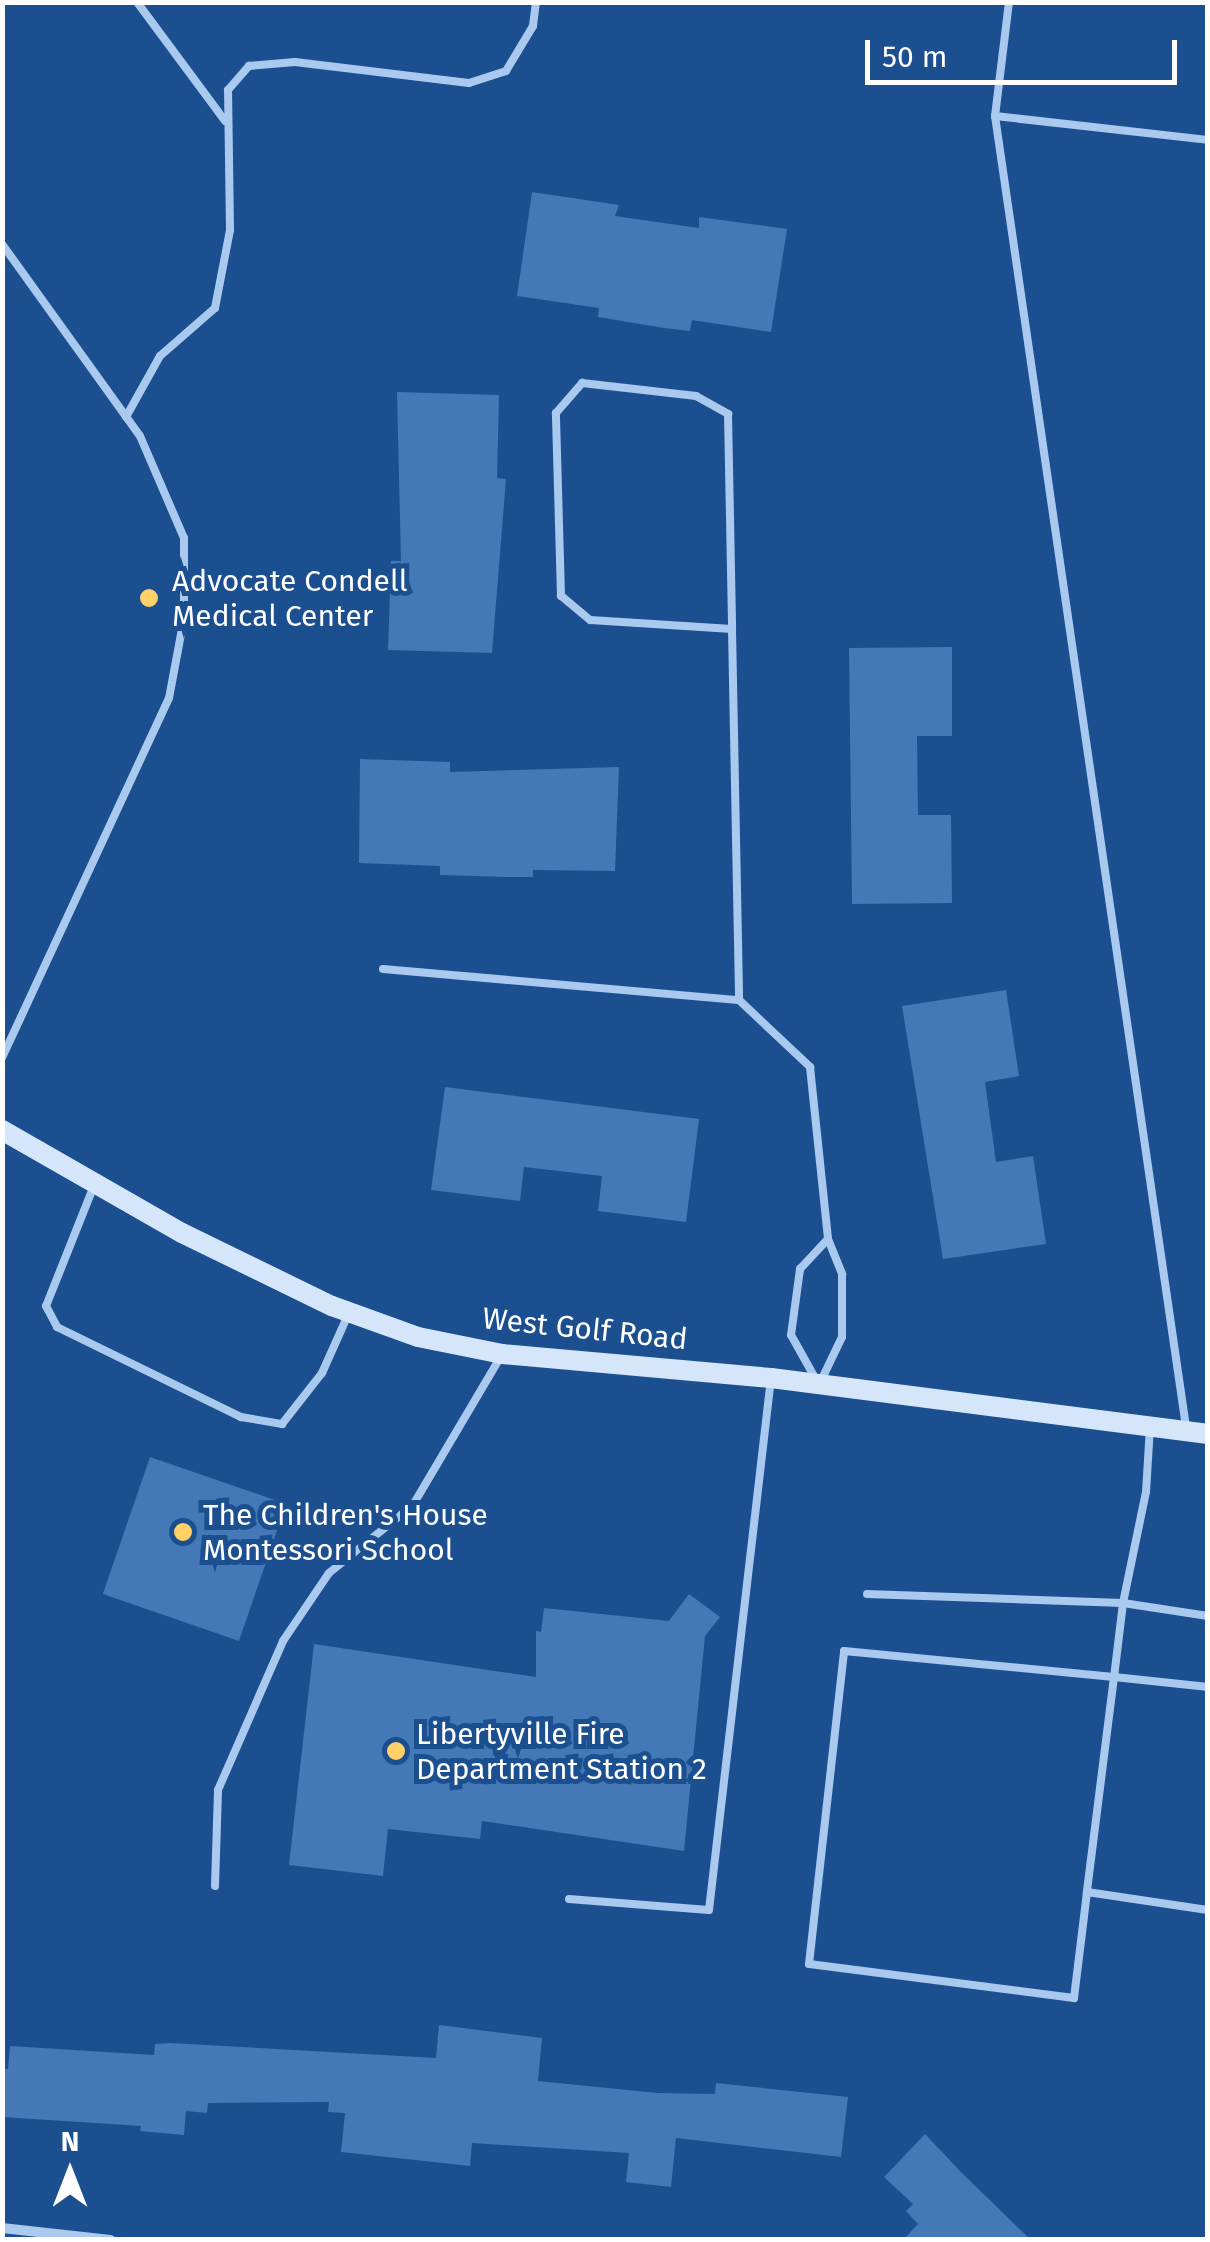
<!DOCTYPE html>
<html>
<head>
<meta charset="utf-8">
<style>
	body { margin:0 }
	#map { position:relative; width:1210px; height:2242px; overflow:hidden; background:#1b4f8f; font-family:"Fira Sans",sans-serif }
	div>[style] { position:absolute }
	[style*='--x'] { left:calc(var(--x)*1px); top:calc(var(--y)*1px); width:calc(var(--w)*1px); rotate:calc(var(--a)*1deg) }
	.building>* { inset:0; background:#4478b7; transform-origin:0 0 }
	.lane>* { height:8px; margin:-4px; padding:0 4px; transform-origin:4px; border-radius:4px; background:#a9c9ee }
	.street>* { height:10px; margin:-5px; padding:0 5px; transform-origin:5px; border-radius:5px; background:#a9c9ee }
	.secondary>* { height:20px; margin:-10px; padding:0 10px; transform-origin:10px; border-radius:10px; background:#d6e6fa }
	.dots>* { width:28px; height:28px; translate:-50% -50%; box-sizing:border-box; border:5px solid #1b4f8f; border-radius:50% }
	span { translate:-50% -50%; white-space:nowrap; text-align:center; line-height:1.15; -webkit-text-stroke:10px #1b4f8f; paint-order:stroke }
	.poi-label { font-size:30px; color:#fff }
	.left { translate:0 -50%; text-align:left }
	.street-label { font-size:30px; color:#fff }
	.frame { position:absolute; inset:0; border:5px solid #fff; pointer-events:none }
	.north { position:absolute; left:20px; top:2122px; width:100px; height:100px; -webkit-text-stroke:8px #1b4f8f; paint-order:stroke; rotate:0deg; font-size:28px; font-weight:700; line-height:40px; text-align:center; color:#fff }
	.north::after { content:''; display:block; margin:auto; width:35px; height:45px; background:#fff; clip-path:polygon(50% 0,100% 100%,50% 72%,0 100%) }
	.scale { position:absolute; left:865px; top:40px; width:312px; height:45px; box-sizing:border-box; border:5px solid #fff; border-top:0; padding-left:12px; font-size:30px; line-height:35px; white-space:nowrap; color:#fff; -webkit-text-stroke:8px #1b4f8f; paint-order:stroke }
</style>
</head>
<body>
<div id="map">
	<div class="building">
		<i style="clip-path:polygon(532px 192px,619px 205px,615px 216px,699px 228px,699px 217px,787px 229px,771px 332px,692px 320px,690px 331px,664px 328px,598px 317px,599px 308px,517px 296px)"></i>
		<i style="clip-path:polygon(397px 392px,499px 395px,497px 478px,506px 479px,492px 653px,388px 650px,391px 561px,401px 561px)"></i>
		<i style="clip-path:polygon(952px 647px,952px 736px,917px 736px,918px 815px,951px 815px,952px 903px,852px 904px,849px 648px)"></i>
		<i style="clip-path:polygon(360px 759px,450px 762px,450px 772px,619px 767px,615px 871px,533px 870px,533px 877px,507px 877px,440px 875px,440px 866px,359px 863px)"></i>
		<i style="clip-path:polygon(1006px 990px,1019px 1076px,985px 1082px,996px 1162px,1033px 1156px,1046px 1244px,943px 1259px,902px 1006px)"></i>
		<i style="clip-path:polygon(445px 1087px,699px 1119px,686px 1222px,598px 1211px,602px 1176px,524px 1167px,520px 1201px,431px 1190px)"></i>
		<i style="left:150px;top:1457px;width:144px;height:145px;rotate:19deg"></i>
		<i style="clip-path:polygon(689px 1594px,720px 1617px,705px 1636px,684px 1851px,482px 1821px,480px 1839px,388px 1829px,383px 1876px,289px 1865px,314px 1644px,536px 1677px,536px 1631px,541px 1632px,544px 1608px,669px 1621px)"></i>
		<i style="clip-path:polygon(439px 2025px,542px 2038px,538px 2081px,657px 2093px,715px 2094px,716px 2083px,848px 2097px,841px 2157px,676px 2138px,671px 2187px,626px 2182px,629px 2153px,472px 2143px,470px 2166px,341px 2152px,345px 2113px,328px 2112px,329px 2102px,208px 2103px,207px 2113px,186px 2111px,184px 2135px,140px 2131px,141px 2126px,2px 2117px,2px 2069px,8px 2069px,10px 2046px,154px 2055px,155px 2044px,170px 2043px,436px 2058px)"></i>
		<i style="clip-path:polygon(925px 2134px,962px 2173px,1031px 2240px,903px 2240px,918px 2224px,906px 2211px,913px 2204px,884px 2177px)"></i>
	</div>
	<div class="lane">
		<i style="--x:137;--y:2;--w:148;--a:53.5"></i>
		<i style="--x:1009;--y:2;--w:115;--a:97"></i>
		<i style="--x:995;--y:116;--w:1325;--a:81.71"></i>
		<i style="--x:995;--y:116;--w:214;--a:6.4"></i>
		<i style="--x:2;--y:244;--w:236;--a:54.3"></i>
		<i style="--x:140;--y:436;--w:111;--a:66.7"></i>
		<i style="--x:184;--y:538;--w:80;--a:90"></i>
		<i style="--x:184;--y:618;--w:81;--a:100.6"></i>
		<i style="--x:169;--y:698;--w:397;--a:114.9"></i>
		<i style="--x:126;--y:417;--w:70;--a:-60.9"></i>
		<i style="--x:160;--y:356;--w:73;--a:-41.1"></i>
		<i style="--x:215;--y:308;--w:79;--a:-79.1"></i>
		<i style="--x:230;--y:230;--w:140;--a:-90.8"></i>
		<i style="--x:228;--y:90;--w:32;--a:-49"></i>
		<i style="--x:249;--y:66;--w:46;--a:-5"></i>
		<i style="--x:295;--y:62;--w:175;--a:6.9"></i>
		<i style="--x:469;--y:83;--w:39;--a:-18"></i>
		<i style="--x:506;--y:71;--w:52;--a:-59"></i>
		<i style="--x:533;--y:26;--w:24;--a:-83"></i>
		<i style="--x:732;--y:629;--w:142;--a:-176.4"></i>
		<i style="--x:590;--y:620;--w:38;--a:-140"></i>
		<i style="--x:561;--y:596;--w:183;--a:-91.6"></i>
		<i style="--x:556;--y:413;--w:40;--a:-49"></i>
		<i style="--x:582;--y:383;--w:115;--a:6.5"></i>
		<i style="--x:696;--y:396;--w:37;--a:29"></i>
		<i style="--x:728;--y:414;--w:215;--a:88.9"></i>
		<i style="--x:732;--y:629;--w:371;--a:88.9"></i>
		<i style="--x:739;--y:1000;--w:98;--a:43.3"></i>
		<i style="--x:810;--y:1067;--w:173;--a:84"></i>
		<i style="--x:383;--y:969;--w:357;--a:5"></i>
		<i style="--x:95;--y:1183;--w:132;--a:111.7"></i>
		<i style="--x:46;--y:1306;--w:24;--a:62"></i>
		<i style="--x:57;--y:1327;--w:205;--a:26.1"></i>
		<i style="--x:241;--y:1417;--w:42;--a:9.7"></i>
		<i style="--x:282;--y:1424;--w:65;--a:-51.9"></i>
		<i style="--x:322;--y:1373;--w:64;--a:-65.9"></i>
		<i style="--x:828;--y:1239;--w:38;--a:68"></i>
		<i style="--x:842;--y:1274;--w:63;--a:90"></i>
		<i style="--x:842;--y:1337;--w:53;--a:115.6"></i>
		<i style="--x:819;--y:1385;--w:57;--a:-119.2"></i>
		<i style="--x:791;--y:1335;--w:67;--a:-82.2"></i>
		<i style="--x:800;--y:1269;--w:41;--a:-47"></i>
		<i style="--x:867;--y:1594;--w:256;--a:2"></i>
		<i style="--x:1123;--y:1603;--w:113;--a:-78.3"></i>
		<i style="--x:1146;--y:1492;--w:65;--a:-86.5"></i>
		<i style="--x:1208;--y:1616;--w:86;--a:-171.3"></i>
		<i style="--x:1123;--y:1603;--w:75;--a:96.9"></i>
		<i style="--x:1114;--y:1677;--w:217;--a:97.2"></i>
		<i style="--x:1087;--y:1892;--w:107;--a:97"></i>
		<i style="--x:1074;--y:1998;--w:267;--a:-172.7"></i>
		<i style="--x:809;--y:1964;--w:315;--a:-83.6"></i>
		<i style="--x:844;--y:1651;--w:271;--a:5.5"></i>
		<i style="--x:1114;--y:1677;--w:95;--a:6.1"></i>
		<i style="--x:215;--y:1886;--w:96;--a:-88.2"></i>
		<i style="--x:218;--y:1790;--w:163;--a:-66.4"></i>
		<i style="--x:283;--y:1641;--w:82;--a:-55.9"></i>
		<i style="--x:329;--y:1573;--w:108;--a:-39"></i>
		<i style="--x:413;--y:1505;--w:171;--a:-59.4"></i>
		<i style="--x:1087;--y:1892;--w:122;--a:8.5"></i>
		<i style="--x:569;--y:1899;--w:140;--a:4.5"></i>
		<i style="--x:709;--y:1910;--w:536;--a:-83.35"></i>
	</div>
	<div class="street">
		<i style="--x:2;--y:2228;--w:109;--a:6.3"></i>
	</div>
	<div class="secondary">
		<i style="--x:2;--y:1130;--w:207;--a:29.8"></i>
		<i style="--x:182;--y:1233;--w:167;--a:26"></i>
		<i style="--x:332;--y:1306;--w:91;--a:19.8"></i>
		<i style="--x:418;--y:1337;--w:86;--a:11.4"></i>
		<i style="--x:502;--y:1354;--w:270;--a:5.1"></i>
		<i style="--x:771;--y:1378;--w:441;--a:7.3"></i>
	</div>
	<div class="dots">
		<i style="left:149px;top:598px;background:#ffd166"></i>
		<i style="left:183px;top:1532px;background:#ffd166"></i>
		<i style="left:396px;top:1751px;background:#ffd166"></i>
	</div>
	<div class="poi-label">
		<span class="left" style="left:172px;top:598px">Advocate Condell<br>Medical Center</span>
		<span class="left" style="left:203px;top:1532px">The Children's House<br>Montessori School</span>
		<span class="left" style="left:416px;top:1751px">Libertyville Fire<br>Department Station 2</span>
	</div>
	<div class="street-label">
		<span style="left:585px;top:1329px;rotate:6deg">West Golf Road</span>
	</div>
	<div class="frame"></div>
	<div class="north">N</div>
	<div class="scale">50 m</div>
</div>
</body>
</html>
